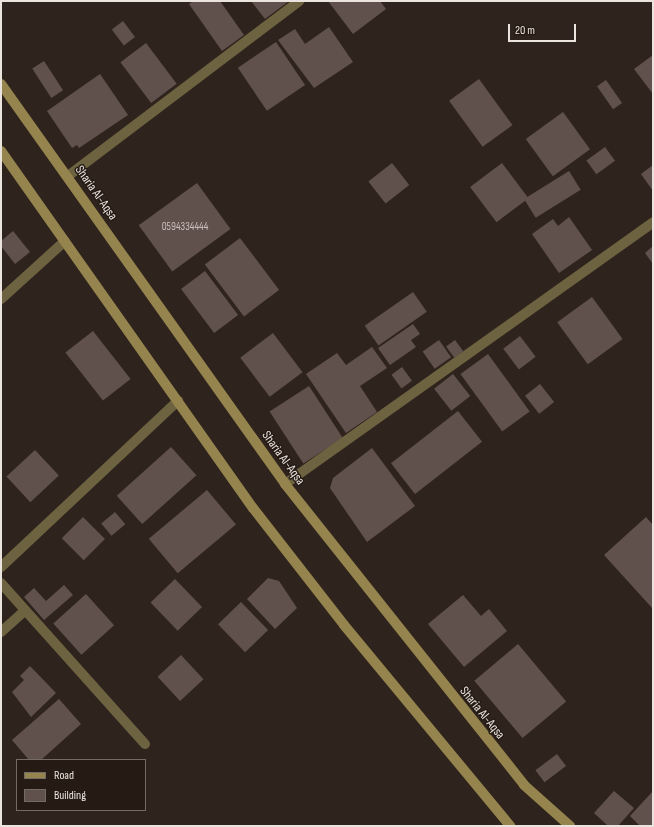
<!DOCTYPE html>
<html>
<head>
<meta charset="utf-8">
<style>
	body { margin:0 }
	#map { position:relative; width:654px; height:827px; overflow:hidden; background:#2f241d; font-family:"Sofia Sans Condensed",sans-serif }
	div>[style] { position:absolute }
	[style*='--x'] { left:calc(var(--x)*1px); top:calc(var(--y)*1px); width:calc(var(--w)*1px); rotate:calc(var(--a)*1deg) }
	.building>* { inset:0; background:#60514d; transform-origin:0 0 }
	.lane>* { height:10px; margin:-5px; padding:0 5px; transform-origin:5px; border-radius:5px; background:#6d6341 }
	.street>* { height:10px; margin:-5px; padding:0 5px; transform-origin:5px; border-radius:5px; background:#6d6341 }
	.secondary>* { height:10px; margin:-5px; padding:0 5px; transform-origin:5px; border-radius:5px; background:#95844d }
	span { translate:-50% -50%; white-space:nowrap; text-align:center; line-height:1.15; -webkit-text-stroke:3px #251b14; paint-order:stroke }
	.number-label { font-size:11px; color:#c8beba }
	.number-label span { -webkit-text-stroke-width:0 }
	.street-label { font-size:13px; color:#eae3de }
	.frame { position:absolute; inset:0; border:2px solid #eae3de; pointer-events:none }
	.legend { position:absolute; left:16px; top:759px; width:130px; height:52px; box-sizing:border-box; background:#251b14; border:1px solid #746b65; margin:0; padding:5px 7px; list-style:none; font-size:12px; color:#eae3de }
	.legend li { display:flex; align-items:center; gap:8px; height:20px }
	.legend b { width:20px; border:1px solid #746b65 }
	.scale { position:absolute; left:508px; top:24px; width:68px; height:18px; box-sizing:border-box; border:2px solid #eae3de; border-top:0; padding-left:5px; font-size:12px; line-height:14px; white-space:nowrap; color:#eae3de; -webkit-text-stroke:3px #251b14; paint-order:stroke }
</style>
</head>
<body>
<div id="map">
	<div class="building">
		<i style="clip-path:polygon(193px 1px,220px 1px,244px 35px,222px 51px,189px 4px)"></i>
		<i style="clip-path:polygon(251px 1px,289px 1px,265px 19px)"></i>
		<i style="clip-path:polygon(328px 1px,380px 1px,386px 9px,353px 34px)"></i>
		<i style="left:123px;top:21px;width:20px;height:14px;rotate:53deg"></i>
		<i style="clip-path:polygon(329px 27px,353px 62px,314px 88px,278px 40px,295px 29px,305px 44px)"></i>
		<i style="left:276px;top:42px;width:52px;height:46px;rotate:56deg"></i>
		<i style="left:146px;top:43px;width:51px;height:32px;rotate:53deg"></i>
		<i style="clip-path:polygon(653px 55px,653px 94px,634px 69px)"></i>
		<i style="left:44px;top:61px;width:35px;height:14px;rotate:57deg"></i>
		<i style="clip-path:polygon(100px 74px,128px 115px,79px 148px,77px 145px,72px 148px,47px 111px)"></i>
		<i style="left:479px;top:79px;width:57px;height:37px;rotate:54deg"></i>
		<i style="left:606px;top:80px;width:28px;height:11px;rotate:55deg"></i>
		<i style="left:563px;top:112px;width:46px;height:46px;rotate:54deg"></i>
		<i style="left:605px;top:147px;width:17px;height:23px;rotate:54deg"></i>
		<i style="left:392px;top:163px;width:28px;height:30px;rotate:52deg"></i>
		<i style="left:502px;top:163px;width:44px;height:40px;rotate:53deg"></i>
		<i style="clip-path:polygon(653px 165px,653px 191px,641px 174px)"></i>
		<i style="left:569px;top:171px;width:22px;height:53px;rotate:58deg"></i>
		<i style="left:197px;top:183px;width:57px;height:72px;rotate:54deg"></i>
		<i style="clip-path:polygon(569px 217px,592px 250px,559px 273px,532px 234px,553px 219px,558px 226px)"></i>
		<i style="clip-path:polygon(13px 231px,30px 252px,15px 264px,1px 246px,1px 241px)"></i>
		<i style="left:240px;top:238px;width:65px;height:44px;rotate:53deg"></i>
		<i style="clip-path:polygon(653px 246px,653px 264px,645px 253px)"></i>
		<i style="left:205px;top:271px;width:55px;height:30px;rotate:53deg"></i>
		<i style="left:413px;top:292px;width:24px;height:59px;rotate:55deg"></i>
		<i style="left:592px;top:297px;width:52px;height:43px;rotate:54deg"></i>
		<i style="clip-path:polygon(413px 324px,420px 334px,411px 340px,416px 347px,390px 365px,378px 348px)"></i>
		<i style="left:93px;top:331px;width:61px;height:35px;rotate:52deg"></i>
		<i style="left:273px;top:333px;width:49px;height:41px;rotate:53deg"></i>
		<i style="left:520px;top:336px;width:26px;height:21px;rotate:53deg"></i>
		<i style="left:439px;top:340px;width:21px;height:20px;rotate:55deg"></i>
		<i style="left:455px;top:340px;width:14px;height:11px;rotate:54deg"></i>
		<i style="clip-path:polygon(372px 347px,387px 368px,360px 386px,377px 412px,346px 433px,306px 374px,337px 353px,346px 365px)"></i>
		<i style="left:488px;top:354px;width:71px;height:34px;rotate:54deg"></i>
		<i style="left:402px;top:367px;width:17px;height:13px;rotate:54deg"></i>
		<i style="left:453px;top:374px;width:28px;height:24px;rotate:52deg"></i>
		<i style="left:540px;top:384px;width:23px;height:19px;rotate:52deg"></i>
		<i style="left:309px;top:386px;width:62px;height:47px;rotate:57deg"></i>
		<i style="left:458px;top:411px;width:39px;height:85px;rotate:52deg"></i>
		<i style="left:171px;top:447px;width:38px;height:73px;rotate:48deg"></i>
		<i style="clip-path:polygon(372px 448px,415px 506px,367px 542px,330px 488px,333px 478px)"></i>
		<i style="left:35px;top:450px;width:35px;height:39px;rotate:47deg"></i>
		<i style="left:207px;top:490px;width:45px;height:76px;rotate:50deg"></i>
		<i style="left:115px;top:512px;width:16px;height:18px;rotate:50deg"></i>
		<i style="left:83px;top:517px;width:31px;height:30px;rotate:45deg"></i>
		<i style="clip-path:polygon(646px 517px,653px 525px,653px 609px,604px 555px)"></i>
		<i style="clip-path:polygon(268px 578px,279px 581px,297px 608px,275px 629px,247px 599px)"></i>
		<i style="left:175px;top:579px;width:39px;height:34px;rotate:46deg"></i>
		<i style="clip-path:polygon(64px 585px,73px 595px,44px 620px,24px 597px,34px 588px,46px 601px)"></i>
		<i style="left:86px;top:594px;width:42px;height:44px;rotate:48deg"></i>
		<i style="clip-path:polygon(463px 595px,481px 616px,489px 609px,507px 631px,464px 667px,428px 624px)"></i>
		<i style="left:241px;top:602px;width:39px;height:32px;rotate:46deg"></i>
		<i style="left:518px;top:644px;width:75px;height:57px;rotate:50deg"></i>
		<i style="left:181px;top:655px;width:33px;height:32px;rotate:47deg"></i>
		<i style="clip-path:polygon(30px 666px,56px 693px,31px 717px,12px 692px,24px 680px,20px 676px)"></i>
		<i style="clip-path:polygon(59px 699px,81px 724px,41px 760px,29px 760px,12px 740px)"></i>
		<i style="left:557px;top:754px;width:15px;height:27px;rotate:53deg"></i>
		<i style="clip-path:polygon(614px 791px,634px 808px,618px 826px,608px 826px,594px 813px)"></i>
		<i style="clip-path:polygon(653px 791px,653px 826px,640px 826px,630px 816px)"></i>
	</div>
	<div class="lane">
		<i style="--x:68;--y:176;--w:290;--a:-37.1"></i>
		<i style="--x:1;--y:299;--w:86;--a:-42.2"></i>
		<i style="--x:285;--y:484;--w:452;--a:-35.4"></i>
	</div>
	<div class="street">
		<i style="--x:1;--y:567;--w:243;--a:-43.2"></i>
		<i style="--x:1;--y:583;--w:216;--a:48.2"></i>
		<i style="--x:1;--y:632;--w:30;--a:-42"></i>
	</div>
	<div class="secondary">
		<i style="--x:1;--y:84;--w:491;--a:54.6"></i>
		<i style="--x:285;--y:484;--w:384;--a:51.5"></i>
		<i style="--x:524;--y:785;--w:62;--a:41.7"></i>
		<i style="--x:1;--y:151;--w:437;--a:54.8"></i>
		<i style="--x:253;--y:508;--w:148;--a:52.1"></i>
		<i style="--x:344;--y:625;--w:261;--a:50.4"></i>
	</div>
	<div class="number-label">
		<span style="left:185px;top:227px">0594334444</span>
	</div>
	<div class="street-label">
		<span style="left:96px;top:193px;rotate:55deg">Sharia Al-Aqsa</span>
		<span style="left:283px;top:458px;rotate:54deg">Sharia Al-Aqsa</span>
		<span style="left:482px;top:713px;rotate:51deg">Sharia Al-Aqsa</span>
	</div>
	<div class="frame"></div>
	<ul class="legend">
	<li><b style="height:5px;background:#95844d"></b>Road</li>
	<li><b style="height:11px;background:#60514d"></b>Building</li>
	</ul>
	<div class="scale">20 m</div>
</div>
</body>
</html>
